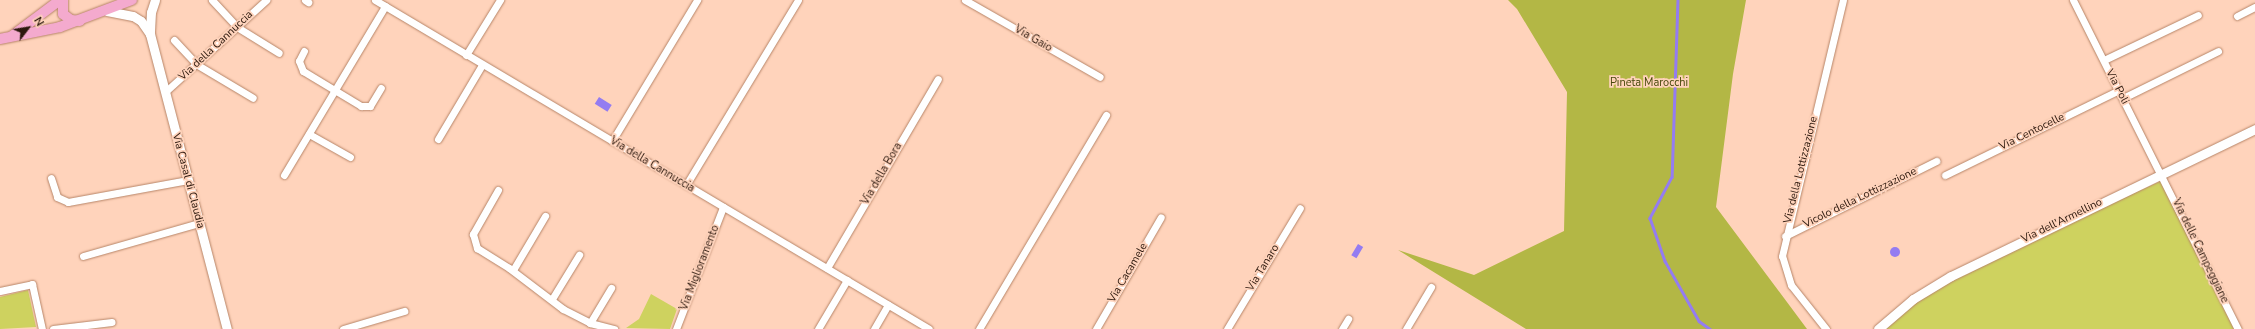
<!DOCTYPE html>
<html>
<head>
<meta charset="utf-8">
<style>
	body { margin:0 }
	#map { position:relative; width:2255px; height:329px; overflow:hidden; background:#ffd3bb; font-family:"Nunito Sans",sans-serif }
	div>[style] { position:absolute }
	[style*='--x'] { left:calc(var(--x)*1px); top:calc(var(--y)*1px); width:calc(var(--w)*1px); rotate:calc(var(--a)*1deg) }
	.green>* { inset:0; background:#ced25f }
	.forest>* { inset:0; background:#b3b745 }
	.water>* { inset:0; background:#947cf1; transform-origin:0 0 }
	.round { border-radius:50% }
	.stream>* { height:2.5px; margin:-1.25px; padding:0 1.25px; transform-origin:1.25px; border-radius:1.25px; background:#947cf1 }
	.roads { filter:drop-shadow(0 0 1px #b78568) drop-shadow(0 0 1px #b78568) }
	.street>* { height:7px; margin:-3.5px; padding:0 3.5px; transform-origin:3.5px; border-radius:3.5px; background:#fff }
	.secondary>* { height:9px; margin:-4.5px; padding:0 4.5px; transform-origin:4.5px; border-radius:4.5px; background:#fff }
	.primary>* { height:10px; margin:-5px; padding:0 5px; transform-origin:5px; border-radius:5px; background:#f4aace }
	span { translate:-50% -50%; white-space:nowrap; text-align:center; line-height:1.15; -webkit-text-stroke:3.5px #ffd3bb; paint-order:stroke }
	.street-label { font-size:11px; color:#2c180d }
	.park-label { font-size:11px; color:#47480a }
	.north { position:absolute; left:8px; top:8px; width:40px; height:40px; -webkit-text-stroke:3px #ffd3bb; paint-order:stroke; rotate:59deg; font-size:11px; font-weight:700; line-height:16px; text-align:center; color:#2c180d }
	.north::after { content:''; display:block; margin:auto; width:14px; height:18px; background:#2c180d; clip-path:polygon(50% 0,100% 100%,50% 72%,0 100%) }
</style>
</head>
<body>
<div id="map">
	<div class="green">
		<i style="clip-path:polygon(2161px 181px,2235px 329px,1886px 329px,1912px 304px,1969px 267px)"></i>
		<i style="clip-path:polygon(28px 290px,36px 327px,0 329px,0 297px)"></i>
		<i style="clip-path:polygon(651px 294px,677px 309px,670px 329px,626px 328px,639px 319px)"></i>
	</div>
	<div class="forest">
		<i style="clip-path:polygon(1508px 0,1746px 0,1733px 74px,1716px 207px,1807px 329px,1526px 329px,1398px 250px,1474px 275px,1564px 231px,1567px 92px,1517px 9px)"></i>
	</div>
	<div class="water">
		<i style="left:599px;top:97px;width:15px;height:8px;rotate:32deg"></i>
		<i style="left:1358px;top:244px;width:6px;height:13px;rotate:31deg"></i>
		<i class="round" style="left:1890px;top:247px;width:10px;height:10px"></i>
	</div>
	<div class="stream">
		<i style="--x:1678;--y:0;--w:177;--a:91.9"></i>
		<i style="--x:1672;--y:177;--w:47;--a:118.2"></i>
		<i style="--x:1650;--y:218;--w:46;--a:70.8"></i>
		<i style="--x:1665;--y:261;--w:69;--a:60.5"></i>
		<i style="--x:1699;--y:321;--w:14;--a:36"></i>
	</div>
	<div class="roads">
		<div class="street">
			<i style="--x:212;--y:0;--w:37;--a:47"></i>
			<i style="--x:237;--y:27;--w:49;--a:31.8"></i>
			<i style="--x:305;--y:0;--w:4;--a:34"></i>
			<i style="--x:375;--y:0;--w:644;--a:30.7"></i>
			<i style="--x:965;--y:0;--w:155;--a:29.7"></i>
			<i style="--x:2073;--y:0;--w:368;--a:63.4"></i>
			<i style="--x:2237;--y:16;--w:20;--a:-27"></i>
			<i style="--x:174;--y:40;--w:33;--a:47"></i>
			<i style="--x:196;--y:64;--w:66;--a:30.8"></i>
			<i style="--x:304;--y:51;--w:11;--a:117"></i>
			<i style="--x:299;--y:61;--w:11;--a:68"></i>
			<i style="--x:303;--y:71;--w:68;--a:31.1"></i>
			<i style="--x:361;--y:106;--w:9;--a:0"></i>
			<i style="--x:370;--y:106;--w:21;--a:-59"></i>
			<i style="--x:466;--y:55;--w:65;--a:-58.3"></i>
			<i style="--x:2104;--y:60;--w:104;--a:-25.6"></i>
			<i style="--x:165;--y:92;--w:137;--a:-42.3"></i>
			<i style="--x:2123;--y:98;--w:106;--a:-26.3"></i>
			<i style="--x:309;--y:134;--w:47;--a:29.3"></i>
			<i style="--x:438;--y:139;--w:86;--a:-59.3"></i>
			<i style="--x:612;--y:141;--w:165;--a:-58.9"></i>
			<i style="--x:284;--y:175;--w:197;--a:-59.1"></i>
			<i style="--x:1945;--y:175;--w:194;--a:-26"></i>
			<i style="--x:51;--y:178;--w:20;--a:72"></i>
			<i style="--x:57;--y:197;--w:12;--a:24"></i>
			<i style="--x:68;--y:202;--w:122;--a:-10.4"></i>
			<i style="--x:686;--y:185;--w:216;--a:-58.8"></i>
			<i style="--x:498;--y:190;--w:51;--a:119.6"></i>
			<i style="--x:473;--y:234;--w:15;--a:74"></i>
			<i style="--x:477;--y:248;--w:38;--a:32"></i>
			<i style="--x:509;--y:268;--w:68;--a:37.2"></i>
			<i style="--x:563;--y:309;--w:30;--a:27"></i>
			<i style="--x:590;--y:323;--w:25;--a:14"></i>
			<i style="--x:1785;--y:236;--w:169;--a:-26.4"></i>
			<i style="--x:83;--y:256;--w:121;--a:-15.9"></i>
			<i style="--x:827;--y:268;--w:219;--a:-59.6"></i>
			<i style="--x:513;--y:270;--w:63;--a:-59.3"></i>
			<i style="--x:0;--y:291;--w:33;--a:-12"></i>
			<i style="--x:32;--y:284;--w:46;--a:77.5"></i>
			<i style="--x:552;--y:299;--w:52;--a:-58.5"></i>
			<i style="--x:590;--y:323;--w:41;--a:-59"></i>
			<i style="--x:53;--y:329;--w:59;--a:-6.8"></i>
			<i style="--x:343;--y:329;--w:64;--a:-16.4"></i>
			<i style="--x:676;--y:329;--w:131;--a:-68.9"></i>
			<i style="--x:818;--y:329;--w:57;--a:-59.4"></i>
			<i style="--x:874;--y:329;--w:28;--a:-60"></i>
			<i style="--x:979;--y:329;--w:249;--a:-59.3"></i>
			<i style="--x:1096;--y:329;--w:129;--a:-59.9"></i>
			<i style="--x:1227;--y:329;--w:141;--a:-58.9"></i>
			<i style="--x:1342;--y:329;--w:12;--a:-59"></i>
			<i style="--x:1406;--y:329;--w:49;--a:-59.2"></i>
			<i style="--x:1826;--y:329;--w:56;--a:-128.5"></i>
			<i style="--x:1791;--y:285;--w:30;--a:-107"></i>
			<i style="--x:1782;--y:256;--w:263;--a:-76.6"></i>
		</div>
		<div class="secondary">
			<i style="--x:155;--y:0;--w:13;--a:108"></i>
			<i style="--x:151;--y:12;--w:22;--a:93"></i>
			<i style="--x:150;--y:34;--w:305;--a:75.4"></i>
			<i style="--x:107;--y:11;--w:26;--a:11"></i>
			<i style="--x:133;--y:16;--w:9;--a:32"></i>
			<i style="--x:141;--y:21;--w:16;--a:55"></i>
			<i style="--x:1878;--y:329;--w:46;--a:-40.6"></i>
			<i style="--x:1913;--y:299;--w:44;--a:-31.2"></i>
			<i style="--x:1951;--y:276;--w:338;--a:-25.8"></i>
		</div>
		<div class="primary">
			<i style="--x:63;--y:0;--w:14;--a:90"></i>
			<i style="--x:63;--y:14;--w:10;--a:37"></i>
			<i style="--x:71;--y:20;--w:9;--a:6"></i>
			<i style="--x:12;--y:36;--w:60;--a:-36.9"></i>
			<i style="--x:0;--y:39;--w:61;--a:-11.3"></i>
			<i style="--x:60;--y:27;--w:77;--a:-20.6"></i>
		</div>
	</div>
	<div class="street-label">
		<span style="left:1033px;top:39px;rotate:30deg">Via Gaio</span>
		<span style="left:216px;top:46px;rotate:-43deg">Via della Cannuccia</span>
		<span style="left:2117px;top:87px;rotate:63deg">Via Poli</span>
		<span style="left:2032px;top:132px;rotate:-26deg">Via Centocelle</span>
		<span style="left:652px;top:165px;rotate:31deg">Via della Cannuccia</span>
		<span style="left:1801px;top:170px;rotate:-76deg">Via della Lottizzazione</span>
		<span style="left:882px;top:174px;rotate:-60deg">Via della Bora</span>
		<span style="left:188px;top:181px;rotate:75deg">Via Casal di Claudia</span>
		<span style="left:1860px;top:198px;rotate:-26deg">Vicolo della Lottizzazione</span>
		<span style="left:2062px;top:221px;rotate:-26deg">Via dell'Armellino</span>
		<span style="left:2200px;top:251px;rotate:64deg">Via delle Campeggiane</span>
		<span style="left:700px;top:268px;rotate:-69deg">Via Miglioramento</span>
		<span style="left:1263px;top:268px;rotate:-59deg">Via Tanaro</span>
		<span style="left:1128px;top:273px;rotate:-60deg">Via Cacamele</span>
	</div>
	<div class="park-label">
		<span style="left:1649px;top:83px">Pineta Marocchi</span>
	</div>
	<div class="north">N</div>
</div>
</body>
</html>
